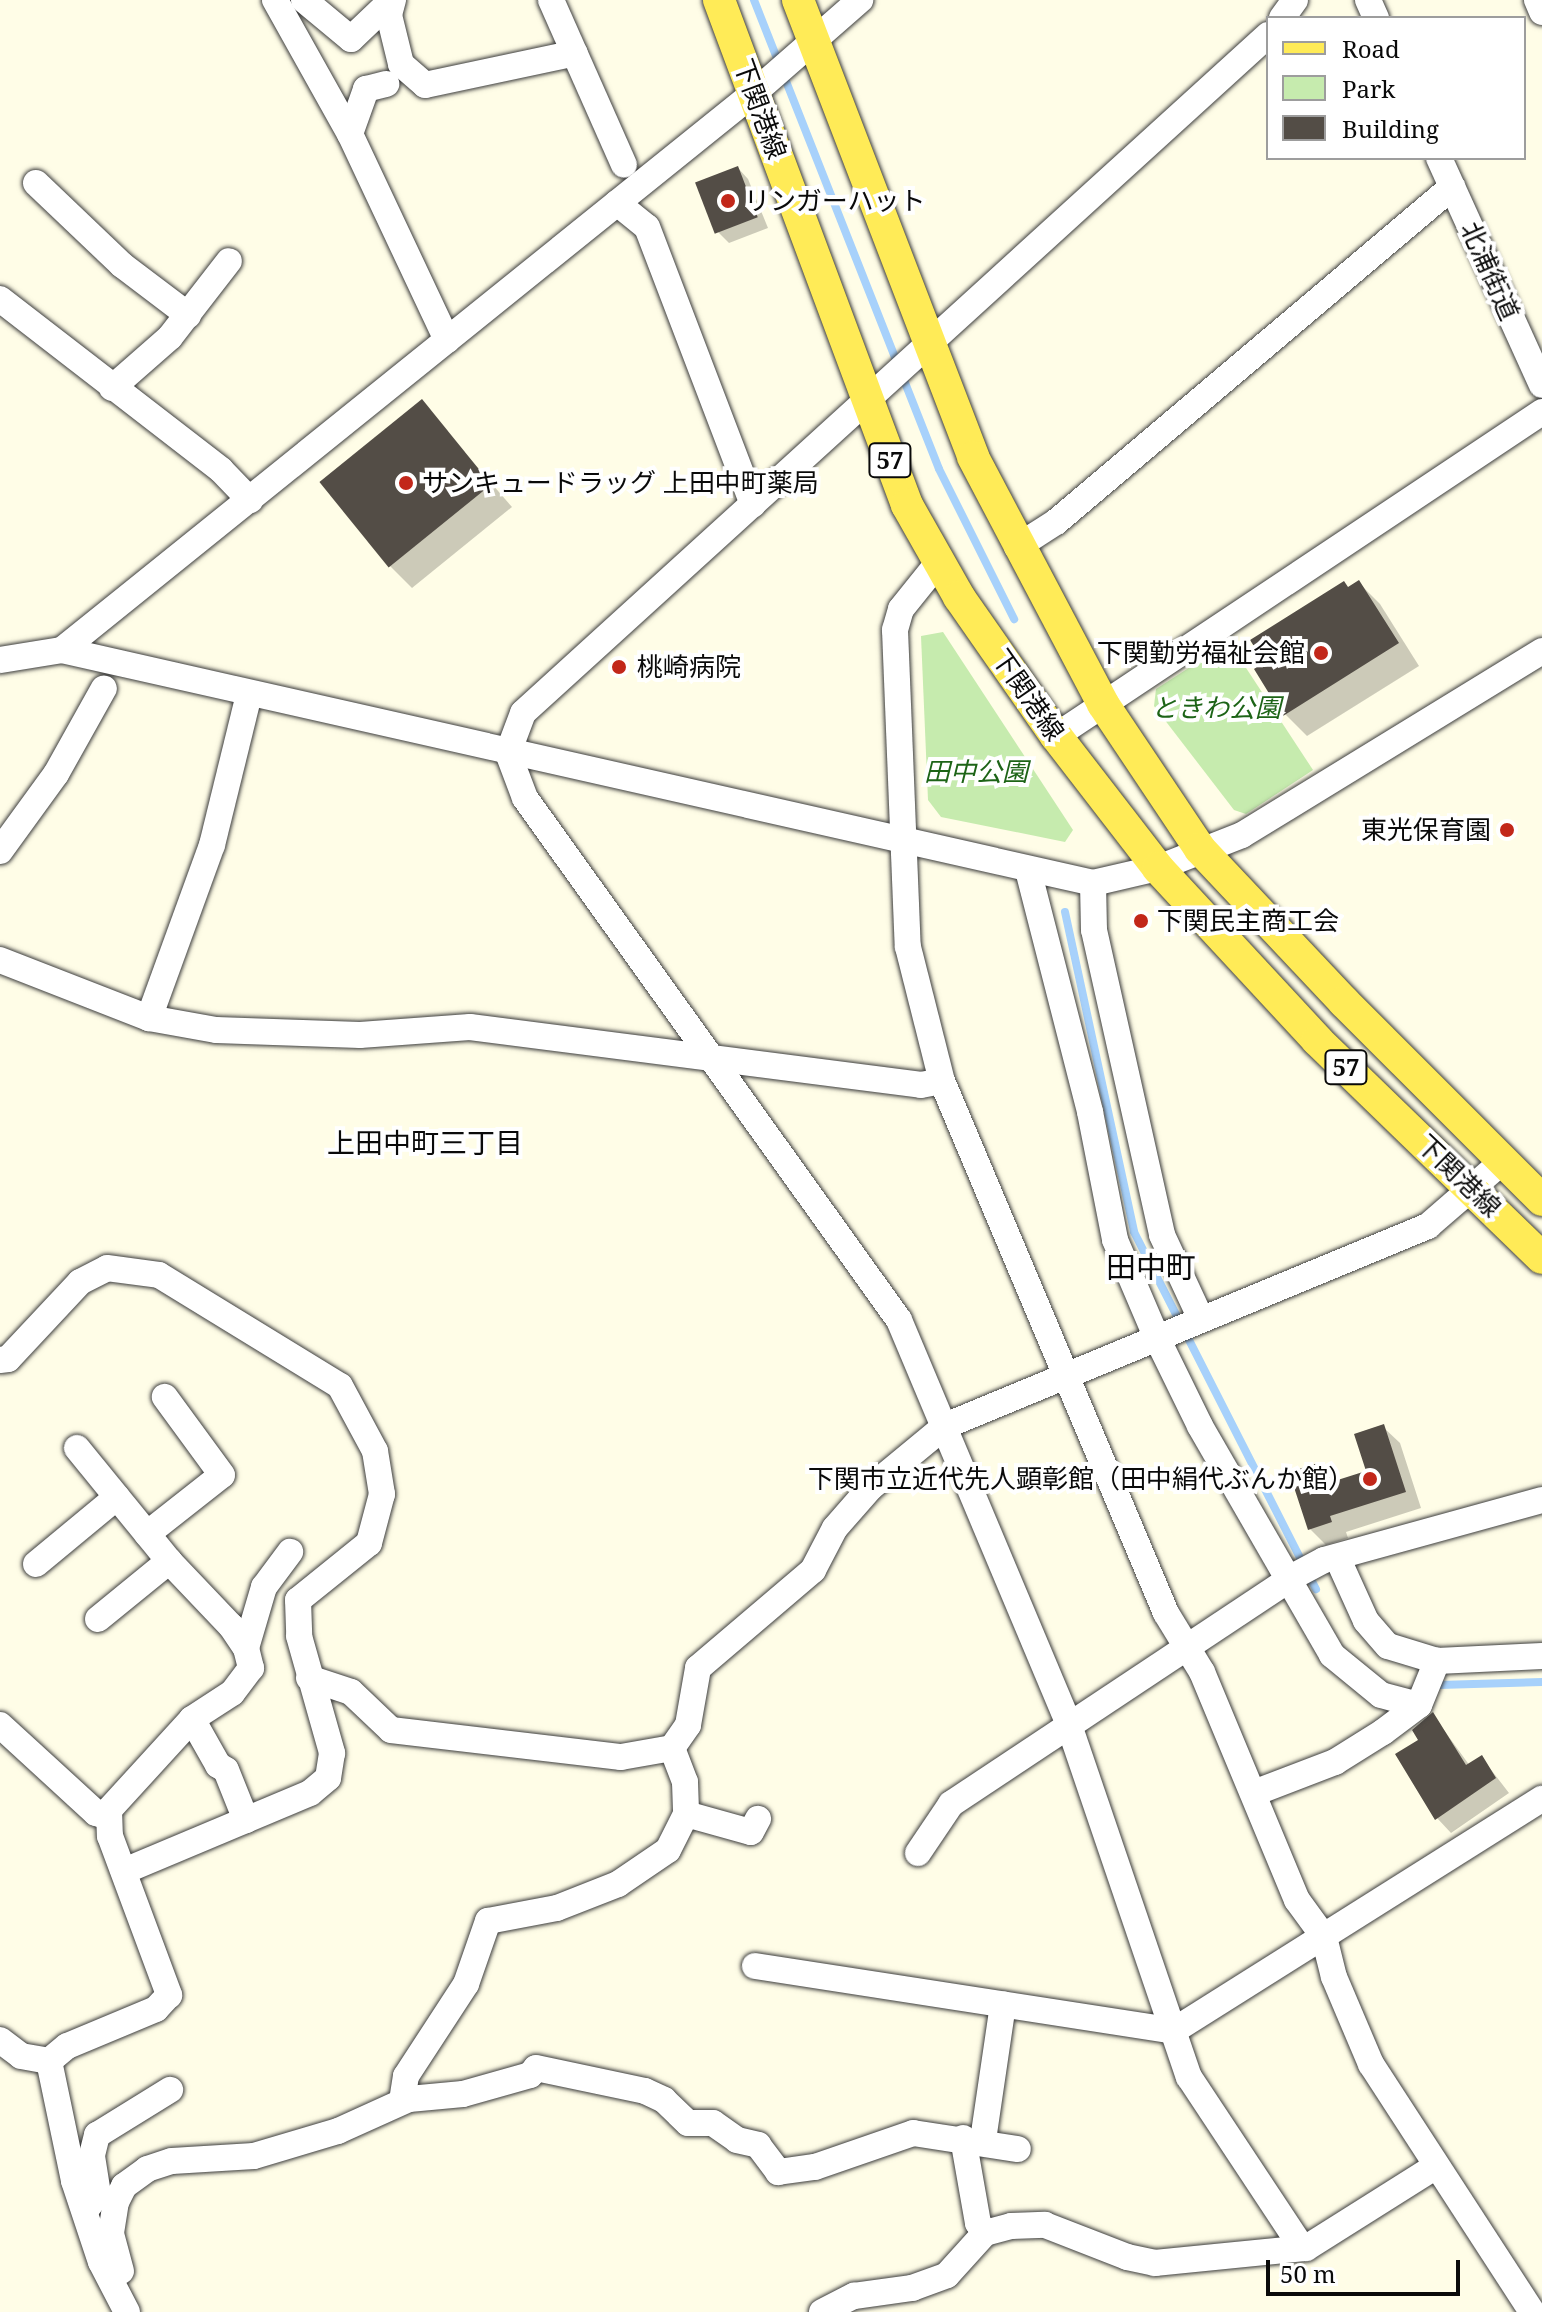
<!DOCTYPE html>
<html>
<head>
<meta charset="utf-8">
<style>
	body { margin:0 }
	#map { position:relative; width:1542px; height:2312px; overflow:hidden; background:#fffde7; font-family:"Noto Serif","Noto Sans JP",serif }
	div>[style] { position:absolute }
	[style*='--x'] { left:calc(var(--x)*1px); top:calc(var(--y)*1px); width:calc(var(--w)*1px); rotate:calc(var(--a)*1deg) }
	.green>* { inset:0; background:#c6ebae }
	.shadow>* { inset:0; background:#0003 }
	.stream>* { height:8px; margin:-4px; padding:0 4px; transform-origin:4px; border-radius:4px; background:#a7d1fb }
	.building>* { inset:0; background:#534d46; transform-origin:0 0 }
	.roads { filter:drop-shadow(0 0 2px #3d3d3d) drop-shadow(0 0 2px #3d3d3d) }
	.minor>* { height:26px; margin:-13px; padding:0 13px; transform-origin:13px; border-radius:13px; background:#fff }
	.major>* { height:32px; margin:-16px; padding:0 16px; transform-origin:16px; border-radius:16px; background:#ffeb57 }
	.dots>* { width:22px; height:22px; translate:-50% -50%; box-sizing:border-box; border:4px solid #fff; border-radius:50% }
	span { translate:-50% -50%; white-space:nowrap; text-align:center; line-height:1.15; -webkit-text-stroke:8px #fff; paint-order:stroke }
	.shield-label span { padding:2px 6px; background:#fff; border:2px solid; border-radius:6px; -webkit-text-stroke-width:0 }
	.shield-label { font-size:24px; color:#0a0a0a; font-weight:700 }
	.street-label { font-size:26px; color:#0a0a0a }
	.poi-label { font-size:26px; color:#0a0a0a }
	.left { translate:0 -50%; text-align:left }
	.right { translate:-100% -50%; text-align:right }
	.park-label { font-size:26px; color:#1d6417; font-style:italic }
	.neighbourhood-label { font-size:28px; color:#0a0a0a }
	.quarter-label { font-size:30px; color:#0a0a0a }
	.legend { position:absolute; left:1266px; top:16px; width:260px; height:144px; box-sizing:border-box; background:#fff; border:2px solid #9d9d9d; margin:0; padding:10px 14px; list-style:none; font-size:24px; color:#0a0a0a }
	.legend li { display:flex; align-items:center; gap:16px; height:40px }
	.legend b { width:40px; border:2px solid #9d9d9d }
	.scale { position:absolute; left:1266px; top:2260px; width:194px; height:36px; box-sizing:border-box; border:4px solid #0a0a0a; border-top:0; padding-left:10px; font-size:24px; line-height:28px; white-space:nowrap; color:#0a0a0a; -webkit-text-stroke:6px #fff; paint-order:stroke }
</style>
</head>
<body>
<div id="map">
	<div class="green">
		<i style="clip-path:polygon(943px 632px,1073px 830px,1065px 842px,941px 817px,928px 800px,921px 636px)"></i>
		<i style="clip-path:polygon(1229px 642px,1313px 770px,1246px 814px,1234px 810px,1154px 706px,1156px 689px)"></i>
	</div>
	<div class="shadow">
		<i style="clip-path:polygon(738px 168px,748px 179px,768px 228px,729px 243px,718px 232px)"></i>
		<i style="clip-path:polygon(421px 402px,512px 507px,412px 588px,390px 566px)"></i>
		<i style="clip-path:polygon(1358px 582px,1380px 604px,1419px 666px,1307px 736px,1285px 714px,1349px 589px)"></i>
		<i style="clip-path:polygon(1383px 1427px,1400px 1443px,1421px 1508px,1346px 1532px,1348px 1538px,1326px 1545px,1310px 1529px,1317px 1465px,1335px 1483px,1368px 1472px)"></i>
		<i style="clip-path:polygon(1433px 1715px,1470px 1766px,1482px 1758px,1509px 1793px,1451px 1833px,1437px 1818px,1420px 1741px)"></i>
	</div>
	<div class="stream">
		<i style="--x:754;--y:0;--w:504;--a:68.47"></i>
		<i style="--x:939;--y:469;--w:168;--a:63.4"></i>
		<i style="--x:1065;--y:912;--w:327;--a:77.8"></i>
		<i style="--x:1134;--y:1232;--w:401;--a:63"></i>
		<i style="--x:1439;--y:1685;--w:103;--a:-1.7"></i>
	</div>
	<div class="building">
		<i style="left:738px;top:166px;width:55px;height:46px;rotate:69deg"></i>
		<i style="left:422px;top:399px;width:110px;height:132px;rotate:51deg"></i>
		<i style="clip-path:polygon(1359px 580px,1399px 643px,1283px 716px,1254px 669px,1264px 662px,1250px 640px,1344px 581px,1348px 587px)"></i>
		<i style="clip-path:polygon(1384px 1424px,1406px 1492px,1330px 1516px,1332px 1522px,1308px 1530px,1289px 1472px,1318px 1463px,1325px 1484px,1366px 1471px,1354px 1434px)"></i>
		<i style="clip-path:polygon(1433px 1712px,1466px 1765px,1482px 1755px,1496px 1778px,1435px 1820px,1395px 1754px,1418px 1740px,1412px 1730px)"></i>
	</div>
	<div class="roads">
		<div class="minor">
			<i style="--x:275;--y:0;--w:154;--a:60.8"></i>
			<i style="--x:350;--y:134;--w:228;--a:64.8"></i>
			<i style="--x:304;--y:0;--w:61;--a:39.7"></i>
			<i style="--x:351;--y:39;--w:57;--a:-43.6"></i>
			<i style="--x:393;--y:0;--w:16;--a:105"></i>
			<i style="--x:389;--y:15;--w:50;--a:76.2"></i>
			<i style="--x:401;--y:64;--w:32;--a:41"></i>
			<i style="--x:425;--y:85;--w:153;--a:-12"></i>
			<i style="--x:551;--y:0;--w:180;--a:66.1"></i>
			<i style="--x:1368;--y:0;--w:20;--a:66"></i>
			<i style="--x:1537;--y:0;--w:13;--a:67"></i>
			<i style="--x:1282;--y:18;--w:22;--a:-54"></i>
			<i style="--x:1268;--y:35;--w:1007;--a:137.7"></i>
			<i style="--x:523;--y:713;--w:43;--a:110.6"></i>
			<i style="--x:508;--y:753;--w:48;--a:69.3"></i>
			<i style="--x:525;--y:798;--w:642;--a:54.38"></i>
			<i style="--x:899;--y:1320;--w:439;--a:67.2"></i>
			<i style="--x:1069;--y:1725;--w:372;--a:71.2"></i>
			<i style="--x:1189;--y:2077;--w:203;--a:56.5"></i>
			<i style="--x:350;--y:134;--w:48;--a:-70.4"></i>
			<i style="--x:366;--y:89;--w:21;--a:-14"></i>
			<i style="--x:1439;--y:158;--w:249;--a:65.6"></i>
			<i style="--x:36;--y:183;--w:119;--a:43.6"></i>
			<i style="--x:122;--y:265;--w:83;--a:37.1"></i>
			<i style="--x:617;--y:203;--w:38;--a:39"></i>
			<i style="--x:647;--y:227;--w:297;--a:69.1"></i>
			<i style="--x:0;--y:299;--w:279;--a:37.7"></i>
			<i style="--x:221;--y:470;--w:42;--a:46"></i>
			<i style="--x:112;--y:388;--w:77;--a:-41.3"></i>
			<i style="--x:170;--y:337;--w:96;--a:-52.2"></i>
			<i style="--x:1017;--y:547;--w:46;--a:-32.7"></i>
			<i style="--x:1056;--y:522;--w:519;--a:-40.23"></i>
			<i style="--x:938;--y:563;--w:59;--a:128.8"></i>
			<i style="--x:901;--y:609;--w:22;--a:106"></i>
			<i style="--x:895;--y:630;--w:317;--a:87.7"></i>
			<i style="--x:908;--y:947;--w:138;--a:75.8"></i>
			<i style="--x:942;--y:1081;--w:577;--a:67.17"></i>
			<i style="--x:1166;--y:1613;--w:69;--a:58.6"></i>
			<i style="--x:1202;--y:1672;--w:247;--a:67.4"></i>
			<i style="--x:1297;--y:1900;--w:46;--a:53.9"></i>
			<i style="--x:1324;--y:1937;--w:41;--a:76"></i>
			<i style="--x:1334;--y:1977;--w:95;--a:67"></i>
			<i style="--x:1371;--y:2064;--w:296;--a:57"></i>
			<i style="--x:62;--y:650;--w:890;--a:-38.84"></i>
			<i style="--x:755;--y:92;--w:140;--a:-41.2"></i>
			<i style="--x:0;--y:660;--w:63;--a:-9.2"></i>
			<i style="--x:62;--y:650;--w:1057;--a:12.73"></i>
			<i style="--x:1093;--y:883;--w:67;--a:-13"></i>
			<i style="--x:1158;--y:868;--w:90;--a:-21.4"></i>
			<i style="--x:1242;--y:835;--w:352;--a:-31.5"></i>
			<i style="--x:1056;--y:736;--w:584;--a:-33.69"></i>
			<i style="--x:0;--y:851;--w:95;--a:-54"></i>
			<i style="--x:56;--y:774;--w:98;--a:-60.8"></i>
			<i style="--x:1028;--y:870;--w:250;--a:75.6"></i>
			<i style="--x:1090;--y:1112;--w:130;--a:78.9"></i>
			<i style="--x:1115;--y:1240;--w:104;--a:66.9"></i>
			<i style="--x:1156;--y:1336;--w:100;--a:63.9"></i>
			<i style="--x:1200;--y:1426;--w:264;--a:60"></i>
			<i style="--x:1332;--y:1655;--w:63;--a:39.2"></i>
			<i style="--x:1381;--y:1695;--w:39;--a:15"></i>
			<i style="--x:1093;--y:883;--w:47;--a:88.8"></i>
			<i style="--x:1094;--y:930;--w:312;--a:77.4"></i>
			<i style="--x:1162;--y:1235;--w:93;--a:65.1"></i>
			<i style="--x:0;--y:960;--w:160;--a:21.3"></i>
			<i style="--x:149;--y:1018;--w:68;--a:10.2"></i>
			<i style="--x:216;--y:1030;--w:144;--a:2"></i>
			<i style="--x:360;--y:1035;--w:110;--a:-4.2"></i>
			<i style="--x:470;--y:1027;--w:455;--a:7.3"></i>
			<i style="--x:921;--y:1085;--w:21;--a:-11"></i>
			<i style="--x:149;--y:1018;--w:184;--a:-70"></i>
			<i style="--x:212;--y:845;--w:155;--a:-76.2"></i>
			<i style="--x:0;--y:1360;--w:8;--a:-7"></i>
			<i style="--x:8;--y:1359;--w:105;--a:-46.9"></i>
			<i style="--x:80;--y:1282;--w:30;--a:-27"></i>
			<i style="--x:107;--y:1268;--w:52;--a:7.7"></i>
			<i style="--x:159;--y:1275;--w:212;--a:31.5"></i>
			<i style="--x:340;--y:1386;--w:74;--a:61.7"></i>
			<i style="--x:375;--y:1451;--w:44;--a:80.8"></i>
			<i style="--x:382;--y:1494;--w:51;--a:104.9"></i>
			<i style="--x:369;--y:1543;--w:91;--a:141.2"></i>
			<i style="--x:298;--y:1600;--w:36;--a:88"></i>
			<i style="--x:299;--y:1636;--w:122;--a:74.2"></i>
			<i style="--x:332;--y:1753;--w:25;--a:99"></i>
			<i style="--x:328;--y:1778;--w:23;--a:140"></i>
			<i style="--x:310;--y:1793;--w:202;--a:157.2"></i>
			<i style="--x:77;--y:1448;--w:146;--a:50.8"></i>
			<i style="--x:169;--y:1561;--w:90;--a:46.4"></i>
			<i style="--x:231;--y:1626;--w:27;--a:56"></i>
			<i style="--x:246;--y:1648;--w:21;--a:76"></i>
			<i style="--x:251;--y:1668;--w:31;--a:127"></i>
			<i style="--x:232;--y:1693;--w:48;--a:147"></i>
			<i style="--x:192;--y:1719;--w:123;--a:132.4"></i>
			<i style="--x:109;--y:1810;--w:26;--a:88"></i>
			<i style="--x:110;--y:1836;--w:170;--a:69.6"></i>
			<i style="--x:169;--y:1995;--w:19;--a:133"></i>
			<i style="--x:156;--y:2009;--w:96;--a:157.4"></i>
			<i style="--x:67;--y:2046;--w:23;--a:140"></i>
			<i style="--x:49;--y:2061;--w:123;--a:78.2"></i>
			<i style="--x:74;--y:2181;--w:85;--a:71.6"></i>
			<i style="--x:101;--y:2262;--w:56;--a:62.5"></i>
			<i style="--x:147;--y:1534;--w:95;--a:-38.2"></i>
			<i style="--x:222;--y:1475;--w:97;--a:-126.2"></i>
			<i style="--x:1337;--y:1557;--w:70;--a:65.6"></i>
			<i style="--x:1366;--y:1621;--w:33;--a:49"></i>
			<i style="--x:1388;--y:1646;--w:51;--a:17"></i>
			<i style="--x:1437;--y:1661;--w:105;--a:-2.7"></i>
			<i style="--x:36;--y:1564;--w:105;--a:-39.6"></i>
			<i style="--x:98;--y:1619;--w:92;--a:-39.2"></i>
			<i style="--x:246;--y:1648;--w:64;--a:-73.6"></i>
			<i style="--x:264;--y:1587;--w:44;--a:-53.4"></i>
			<i style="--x:309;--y:1678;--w:44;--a:18.4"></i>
			<i style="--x:351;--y:1692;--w:55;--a:43.5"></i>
			<i style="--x:391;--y:1730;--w:232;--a:6.7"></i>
			<i style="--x:621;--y:1757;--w:52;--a:-10"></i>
			<i style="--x:672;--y:1748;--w:28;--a:-55"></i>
			<i style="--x:688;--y:1725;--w:58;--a:-80"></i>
			<i style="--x:698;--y:1668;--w:151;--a:-40.4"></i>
			<i style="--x:813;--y:1570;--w:47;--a:-62.4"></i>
			<i style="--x:835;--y:1528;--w:53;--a:-48.8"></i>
			<i style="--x:870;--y:1488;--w:97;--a:-39.6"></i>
			<i style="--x:945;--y:1426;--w:523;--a:-22.49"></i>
			<i style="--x:1428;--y:1226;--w:99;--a:-40.9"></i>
			<i style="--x:192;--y:1719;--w:53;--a:60.5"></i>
			<i style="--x:218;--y:1765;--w:9;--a:32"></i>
			<i style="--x:226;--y:1770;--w:54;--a:68.2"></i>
			<i style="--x:0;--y:1725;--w:130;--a:42.5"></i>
			<i style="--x:96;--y:1813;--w:13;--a:18"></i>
			<i style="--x:672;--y:1748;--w:36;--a:69"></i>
			<i style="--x:685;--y:1782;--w:32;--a:88"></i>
			<i style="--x:1254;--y:1793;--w:87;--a:-20.9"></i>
			<i style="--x:1335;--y:1762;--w:57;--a:-32"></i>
			<i style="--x:1383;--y:1732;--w:45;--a:-36.9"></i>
			<i style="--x:1419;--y:1705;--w:48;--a:-67.8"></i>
			<i style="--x:918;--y:1853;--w:59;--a:-56"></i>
			<i style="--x:951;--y:1804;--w:412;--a:-33.6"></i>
			<i style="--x:1294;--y:1576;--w:34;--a:-28"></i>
			<i style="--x:1324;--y:1560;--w:226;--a:-15.4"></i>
			<i style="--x:755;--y:1966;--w:423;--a:8.8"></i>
			<i style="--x:1173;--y:2031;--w:436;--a:-32.2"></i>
			<i style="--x:0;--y:2040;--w:26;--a:37"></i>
			<i style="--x:21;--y:2056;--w:28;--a:10"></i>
			<i style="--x:402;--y:2101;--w:25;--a:-81"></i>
			<i style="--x:406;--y:2076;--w:110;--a:-56.9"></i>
			<i style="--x:466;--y:1984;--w:67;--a:-70.8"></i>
			<i style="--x:488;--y:1921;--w:70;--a:-10.7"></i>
			<i style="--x:557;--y:1908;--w:66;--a:-21.5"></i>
			<i style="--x:618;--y:1884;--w:60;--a:-34.2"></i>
			<i style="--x:668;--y:1850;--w:40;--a:-63.4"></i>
			<i style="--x:686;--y:1814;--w:67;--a:15.5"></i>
			<i style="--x:751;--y:1832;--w:15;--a:-62"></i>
			<i style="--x:963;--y:2138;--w:86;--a:80"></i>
			<i style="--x:978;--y:2223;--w:12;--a:55"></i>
			<i style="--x:983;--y:2140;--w:137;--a:-81.6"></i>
			<i style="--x:85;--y:2211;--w:21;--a:-53"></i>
			<i style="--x:98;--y:2194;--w:39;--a:-99"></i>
			<i style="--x:92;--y:2155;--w:21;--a:-76"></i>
			<i style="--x:97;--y:2135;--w:86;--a:-31.7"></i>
			<i style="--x:121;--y:2271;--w:39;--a:-105"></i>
			<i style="--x:111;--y:2233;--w:31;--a:-81"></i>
			<i style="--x:116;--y:2202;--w:18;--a:-63"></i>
			<i style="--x:124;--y:2186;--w:29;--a:-36"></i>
			<i style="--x:147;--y:2169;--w:26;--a:-18"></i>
			<i style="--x:172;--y:2161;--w:82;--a:-3.5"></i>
			<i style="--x:254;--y:2156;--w:88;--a:-16.6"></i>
			<i style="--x:338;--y:2131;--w:78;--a:-24.3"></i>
			<i style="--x:409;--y:2099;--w:54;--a:-5.3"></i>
			<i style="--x:463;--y:2094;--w:70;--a:-15.8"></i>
			<i style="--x:530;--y:2075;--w:9;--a:-49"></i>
			<i style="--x:536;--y:2068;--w:111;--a:11.9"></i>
			<i style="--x:645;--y:2091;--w:21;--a:25"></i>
			<i style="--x:664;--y:2100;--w:33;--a:44"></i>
			<i style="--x:688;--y:2123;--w:25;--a:0"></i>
			<i style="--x:713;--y:2123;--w:29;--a:35"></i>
			<i style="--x:737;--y:2140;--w:22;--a:13"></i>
			<i style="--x:758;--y:2145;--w:34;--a:53"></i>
			<i style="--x:778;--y:2172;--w:37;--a:-8"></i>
			<i style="--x:815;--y:2167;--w:104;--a:-19.1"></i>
			<i style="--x:913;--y:2133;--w:106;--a:8.7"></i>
			<i style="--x:822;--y:2312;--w:36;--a:-27"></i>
			<i style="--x:854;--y:2296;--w:59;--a:-7.9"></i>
			<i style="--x:912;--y:2288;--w:37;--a:-20"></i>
			<i style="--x:947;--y:2275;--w:57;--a:-47.9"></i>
			<i style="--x:985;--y:2233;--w:27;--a:-15"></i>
			<i style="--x:1011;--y:2226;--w:34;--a:-2"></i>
			<i style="--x:1045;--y:2225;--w:88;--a:21.3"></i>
			<i style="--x:1127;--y:2257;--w:29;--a:12"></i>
			<i style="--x:1155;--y:2263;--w:152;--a:-5.7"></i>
			<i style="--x:1306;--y:2248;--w:154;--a:-32.2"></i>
		</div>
		<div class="major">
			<i style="--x:719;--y:0;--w:539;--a:69.58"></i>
			<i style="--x:907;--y:505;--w:106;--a:60.5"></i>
			<i style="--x:959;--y:597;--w:169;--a:55.1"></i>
			<i style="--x:1056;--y:736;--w:167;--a:52.3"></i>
			<i style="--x:1158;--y:868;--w:234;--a:47.2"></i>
			<i style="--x:1317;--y:1040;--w:313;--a:44.1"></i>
			<i style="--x:798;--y:0;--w:489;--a:69"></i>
			<i style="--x:973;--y:457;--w:279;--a:62.2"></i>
			<i style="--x:1103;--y:704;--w:174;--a:56.2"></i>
			<i style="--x:1200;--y:849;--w:210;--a:46.7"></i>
			<i style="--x:1344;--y:1002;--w:280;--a:45"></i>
		</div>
	</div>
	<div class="dots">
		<i style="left:728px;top:201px;background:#c2271a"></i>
		<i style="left:406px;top:483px;background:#c2271a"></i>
		<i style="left:1321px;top:653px;background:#c2271a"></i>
		<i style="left:619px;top:667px;background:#c2271a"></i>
		<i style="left:1507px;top:830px;background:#c2271a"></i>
		<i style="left:1141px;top:921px;background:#c2271a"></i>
		<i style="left:1370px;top:1479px;background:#c2271a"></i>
	</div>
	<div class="shield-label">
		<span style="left:890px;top:460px">57</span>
		<span style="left:1346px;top:1067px">57</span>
	</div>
	<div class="street-label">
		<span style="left:760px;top:109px;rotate:70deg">下関港線</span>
		<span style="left:1490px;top:271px;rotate:66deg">北浦街道</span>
		<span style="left:1028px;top:695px;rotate:55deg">下関港線</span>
		<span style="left:1459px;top:1176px;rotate:44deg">下関港線</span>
	</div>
	<div class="poi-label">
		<span class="left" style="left:744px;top:201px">リンガーハット</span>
		<span class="left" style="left:422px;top:483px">サンキュードラッグ 上田中町薬局</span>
		<span class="right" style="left:1305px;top:653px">下関勤労福祉会館</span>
		<span class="left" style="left:637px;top:667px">桃崎病院</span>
		<span class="right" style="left:1491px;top:830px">東光保育園</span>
		<span class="left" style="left:1157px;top:921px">下関民主商工会</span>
		<span class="right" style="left:1354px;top:1479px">下関市立近代先人顕彰館（田中絹代ぶんか館）</span>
	</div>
	<div class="park-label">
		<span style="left:1216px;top:708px">ときわ公園</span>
		<span style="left:976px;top:772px">田中公園</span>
	</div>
	<div class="neighbourhood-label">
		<span style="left:425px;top:1142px">上田中町三丁目</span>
	</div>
	<div class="quarter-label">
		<span style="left:1151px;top:1267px">田中町</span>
	</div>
	<ul class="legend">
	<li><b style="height:10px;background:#ffeb57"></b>Road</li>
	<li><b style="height:22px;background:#c6ebae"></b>Park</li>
	<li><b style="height:22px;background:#534d46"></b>Building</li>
	</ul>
	<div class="scale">50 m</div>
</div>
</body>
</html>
